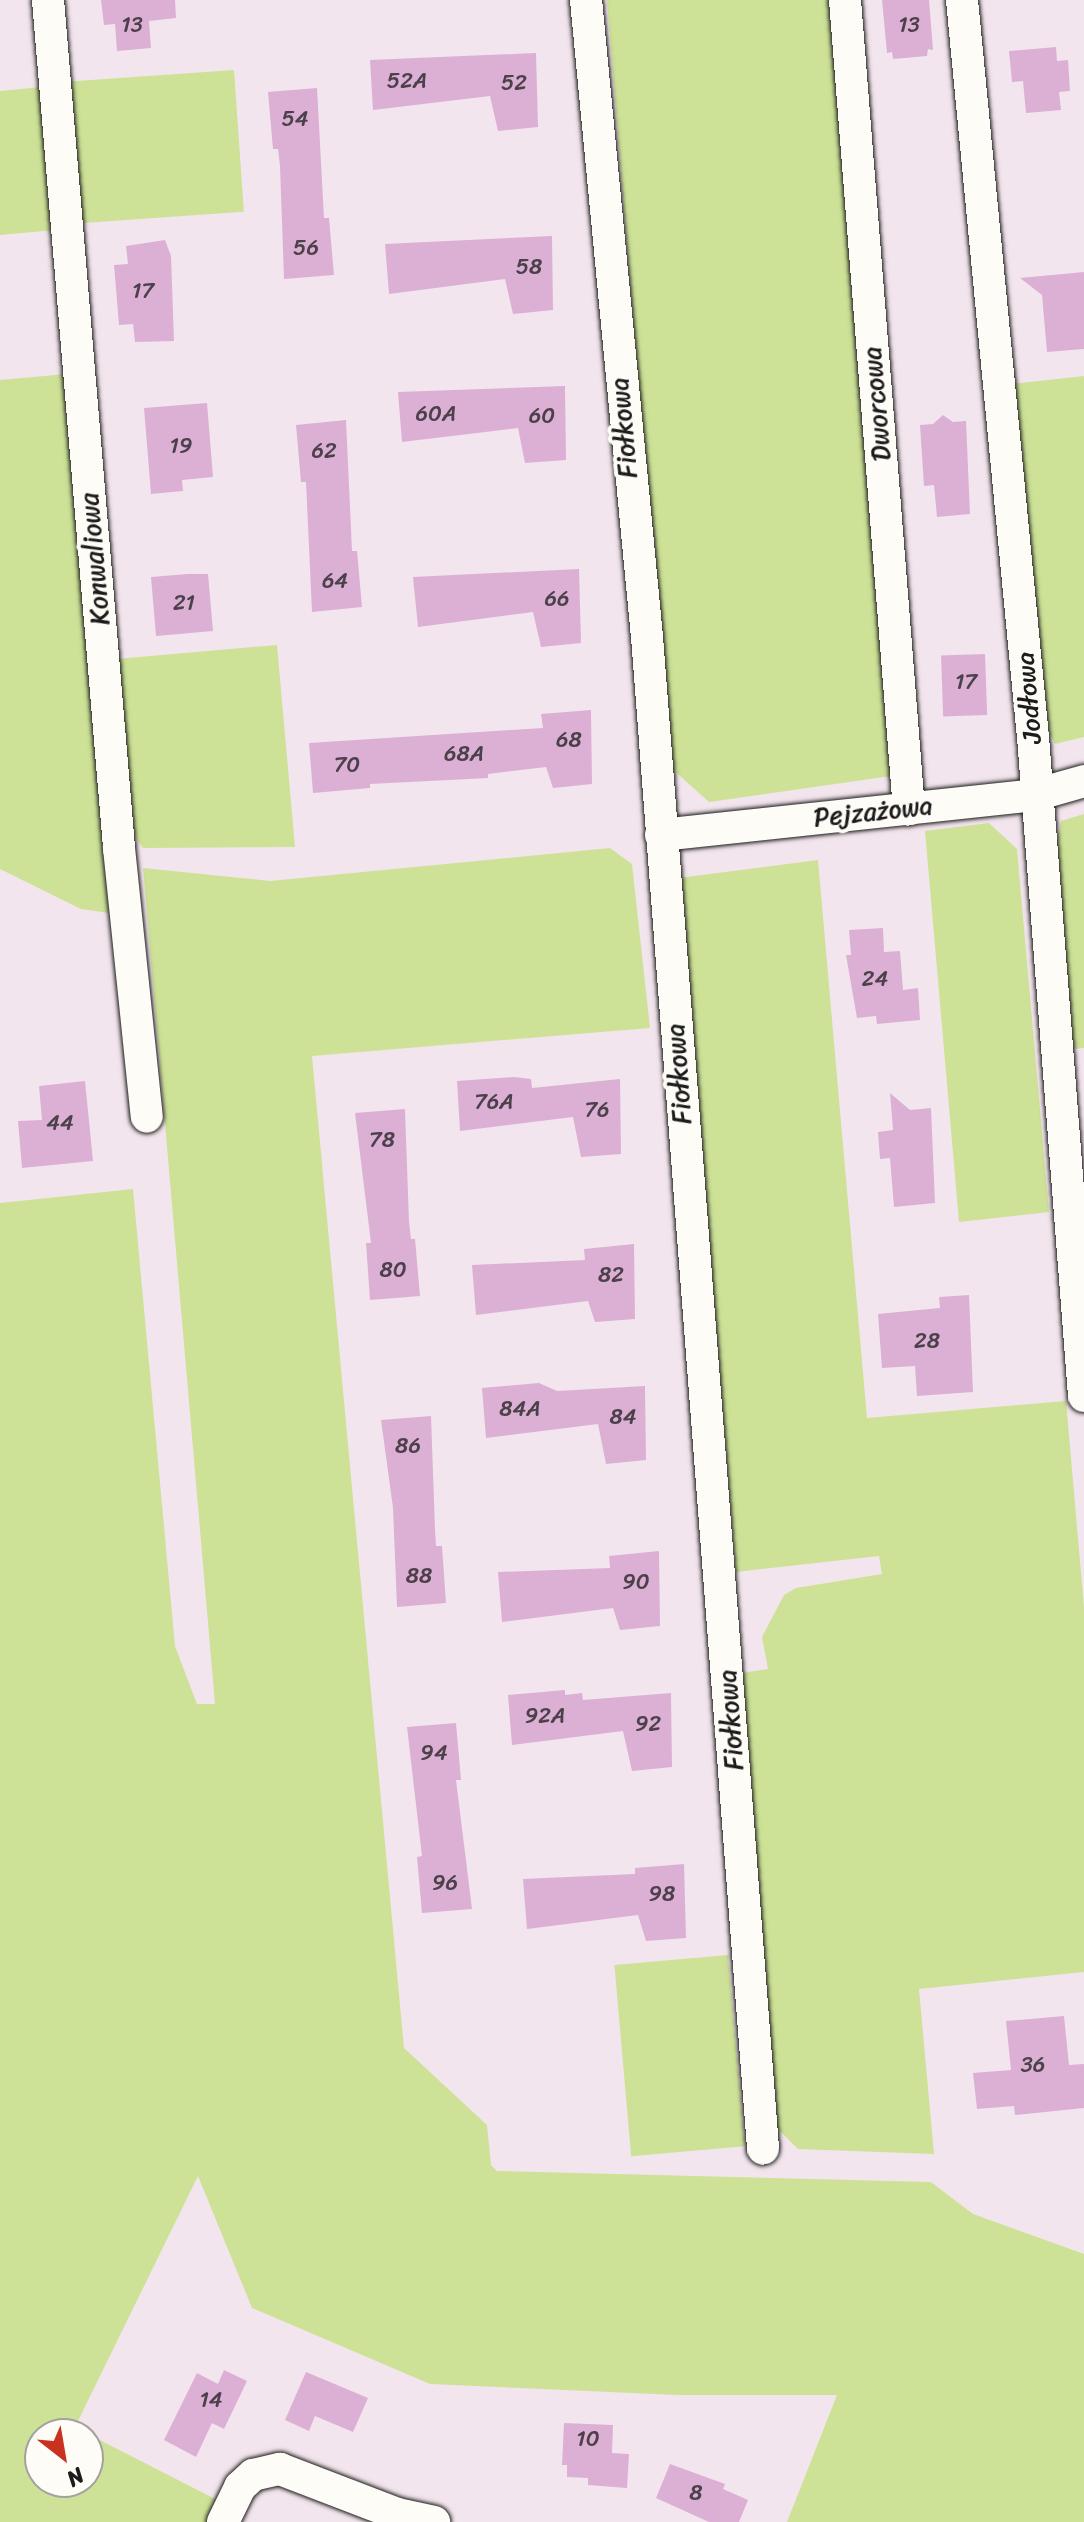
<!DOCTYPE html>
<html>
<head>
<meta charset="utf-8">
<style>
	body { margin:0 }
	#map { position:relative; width:1084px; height:2522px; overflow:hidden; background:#f3e5ed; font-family:Sriracha,sans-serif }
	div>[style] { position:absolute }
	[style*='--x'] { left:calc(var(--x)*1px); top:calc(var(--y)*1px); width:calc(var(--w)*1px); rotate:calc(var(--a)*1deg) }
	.green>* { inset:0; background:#cde297; transform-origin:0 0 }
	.building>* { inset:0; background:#dcb0d5; transform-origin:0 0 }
	.roads { filter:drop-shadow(0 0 2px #1c1c1c) drop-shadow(0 0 2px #1c1c1c) }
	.minor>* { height:32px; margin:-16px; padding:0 16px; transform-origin:16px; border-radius:16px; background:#fdfcf7 }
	span { translate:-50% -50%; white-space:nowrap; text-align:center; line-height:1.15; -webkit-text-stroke:8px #fdfcf7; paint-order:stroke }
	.number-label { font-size:22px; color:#4c414a }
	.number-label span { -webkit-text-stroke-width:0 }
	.street-label { font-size:26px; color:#1c1c1c }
	.north { position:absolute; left:24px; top:2418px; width:80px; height:80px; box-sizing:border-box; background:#fdfcf7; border:2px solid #a3a29f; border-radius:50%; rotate:149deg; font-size:22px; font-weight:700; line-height:32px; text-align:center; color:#1c1c1c }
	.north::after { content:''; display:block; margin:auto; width:28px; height:36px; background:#c8321e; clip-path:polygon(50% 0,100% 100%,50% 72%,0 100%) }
</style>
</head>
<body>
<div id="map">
	<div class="green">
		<i style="clip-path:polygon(607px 0,835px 0,891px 776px,709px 802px,670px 767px)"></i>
		<i style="left:234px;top:70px;width:142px;height:165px;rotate:86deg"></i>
		<i style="clip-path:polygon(42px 87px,55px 230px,0 235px,0 91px)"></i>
		<i style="clip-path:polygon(67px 374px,90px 661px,109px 913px,81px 909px,0 869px,0 380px)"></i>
		<i style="clip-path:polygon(1084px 376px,1084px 737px,1055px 744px,1044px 722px,1011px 384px)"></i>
		<i style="clip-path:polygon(277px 645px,295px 847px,143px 848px,133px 834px,116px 659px)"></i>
		<i style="clip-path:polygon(1084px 814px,1084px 1048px,1073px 1049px,1055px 851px,1061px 821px)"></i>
		<i style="clip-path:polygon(989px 823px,1017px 849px,1049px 1212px,959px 1222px,925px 831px)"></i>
		<i style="clip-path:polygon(610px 848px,632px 864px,650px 1028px,312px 1056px,404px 2048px,487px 2125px,491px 2165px,497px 2171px,931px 2182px,973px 2214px,1084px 2254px,1084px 2522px,787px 2522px,837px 2395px,677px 2395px,430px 2384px,252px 2308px,198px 2176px,75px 2427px,88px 2434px,40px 2434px,40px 2482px,88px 2482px,88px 2434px,219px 2501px,208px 2522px,0 2522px,0 1203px,133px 1189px,175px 1646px,197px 1704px,215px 1704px,143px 868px,270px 881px)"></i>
		<i style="clip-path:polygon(818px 860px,867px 1418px,1066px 1401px,1084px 1607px,1084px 1972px,919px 1989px,934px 2154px,798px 2149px,777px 2128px,742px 1673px,768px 1669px,762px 1637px,784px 1595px,796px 1588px,882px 1574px,879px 1556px,736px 1572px,679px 878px)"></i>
		<i style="left:728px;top:1955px;width:192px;height:114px;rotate:85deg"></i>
	</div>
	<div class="building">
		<i style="clip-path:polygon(101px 0,175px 0,176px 18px,149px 21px,151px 48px,117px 51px,115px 24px,104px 25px)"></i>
		<i style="clip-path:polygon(882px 0,929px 0,933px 50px,928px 49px,927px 56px,893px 59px,892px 52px,887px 53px)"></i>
		<i style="clip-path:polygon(1056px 47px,1057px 61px,1068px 60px,1070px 91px,1059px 92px,1061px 110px,1026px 113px,1023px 81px,1012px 82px,1009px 51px)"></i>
		<i style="clip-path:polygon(536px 53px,538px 127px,498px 131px,490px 96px,373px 110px,370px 60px)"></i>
		<i style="clip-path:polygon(317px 88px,324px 218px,329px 218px,334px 275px,284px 279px,280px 166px,278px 149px,273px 149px,268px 92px)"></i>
		<i style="clip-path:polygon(552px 236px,553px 310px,513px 314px,505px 279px,389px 294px,385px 244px)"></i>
		<i style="clip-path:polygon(165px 240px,171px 256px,174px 341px,135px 342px,133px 324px,119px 325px,114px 265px,128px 264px,126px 246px)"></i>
		<i style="clip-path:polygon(1084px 272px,1084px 349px,1047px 352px,1042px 295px,1020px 278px)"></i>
		<i style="clip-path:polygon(565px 386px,566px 460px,525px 463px,518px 428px,402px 442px,398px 392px)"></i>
		<i style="clip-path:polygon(207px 403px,213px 477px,182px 480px,183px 491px,151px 494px,144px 408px)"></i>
		<i style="clip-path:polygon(943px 415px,953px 422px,966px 421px,970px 514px,937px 517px,934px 485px,924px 486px,920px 425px,933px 424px)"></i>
		<i style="clip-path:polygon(346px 420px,352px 551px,357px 551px,362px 607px,312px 612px,306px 482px,301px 482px,296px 425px)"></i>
		<i style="clip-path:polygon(579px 569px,581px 643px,541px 647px,533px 612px,418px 627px,413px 577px)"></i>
		<i style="clip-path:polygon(188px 574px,208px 574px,213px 631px,156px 636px,151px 577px)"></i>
		<i style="left:985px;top:654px;width:61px;height:44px;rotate:88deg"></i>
		<i style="clip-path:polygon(591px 710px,592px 784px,553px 788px,546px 767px,488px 774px,488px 778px,370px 784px,370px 788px,313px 793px,309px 743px,543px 728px,541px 714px)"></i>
		<i style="clip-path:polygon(883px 928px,884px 952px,900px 951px,903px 990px,918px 988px,920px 1020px,877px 1024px,876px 1016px,857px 1018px,846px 955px,851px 955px,849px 930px)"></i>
		<i style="clip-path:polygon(514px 1077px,531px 1079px,532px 1088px,620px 1079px,621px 1154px,581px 1157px,573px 1117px,460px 1131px,457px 1081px)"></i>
		<i style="clip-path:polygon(85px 1081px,93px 1161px,22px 1168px,18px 1121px,42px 1120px,39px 1086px)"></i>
		<i style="clip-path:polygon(890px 1093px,910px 1110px,931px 1108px,935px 1203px,894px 1207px,890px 1158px,880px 1159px,878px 1132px,893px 1130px)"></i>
		<i style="clip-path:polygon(405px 1109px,409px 1222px,411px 1239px,415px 1239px,420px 1296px,370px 1300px,366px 1243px,371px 1243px,355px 1113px)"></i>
		<i style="clip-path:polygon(634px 1244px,635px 1319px,595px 1322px,588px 1301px,476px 1315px,472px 1265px,585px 1260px,584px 1249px)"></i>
		<i style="clip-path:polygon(969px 1295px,973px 1392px,917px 1396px,915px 1366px,882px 1368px,878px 1314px,940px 1308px,939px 1297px)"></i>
		<i style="clip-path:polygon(539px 1383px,557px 1391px,645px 1386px,646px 1460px,606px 1464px,598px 1424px,486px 1438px,482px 1388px)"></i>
		<i style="clip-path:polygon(431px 1416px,435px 1529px,436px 1546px,442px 1546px,446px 1603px,397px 1607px,393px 1508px,381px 1420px)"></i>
		<i style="clip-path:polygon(659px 1551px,660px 1626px,620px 1630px,613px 1608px,502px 1622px,498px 1572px,610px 1568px,609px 1556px)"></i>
		<i style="clip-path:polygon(565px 1690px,565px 1695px,582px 1693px,583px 1700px,671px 1693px,672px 1767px,632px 1771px,623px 1731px,512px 1745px,508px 1695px)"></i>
		<i style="clip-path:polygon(456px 1723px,461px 1780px,456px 1780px,472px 1909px,422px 1913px,417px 1857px,422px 1856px,407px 1727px)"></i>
		<i style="clip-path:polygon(684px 1864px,686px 1938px,646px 1941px,638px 1915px,527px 1929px,523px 1879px,635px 1874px,635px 1868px)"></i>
		<i style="clip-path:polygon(1064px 2016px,1069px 2065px,1084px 2064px,1084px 2108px,1015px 2115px,1014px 2106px,977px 2109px,973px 2073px,1011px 2070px,1006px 2021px)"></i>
		<i style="clip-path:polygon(224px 2370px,247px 2381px,224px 2429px,212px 2423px,196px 2457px,164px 2440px,197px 2373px,218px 2384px)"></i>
		<i style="clip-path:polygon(306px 2372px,368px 2398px,353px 2432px,315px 2416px,309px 2431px,285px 2420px)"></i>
		<i style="clip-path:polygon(564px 2423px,613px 2425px,612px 2453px,629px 2454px,627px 2488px,588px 2485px,588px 2478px,567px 2477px,567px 2465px,562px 2465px)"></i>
		<i style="clip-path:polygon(670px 2464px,725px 2484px,723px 2489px,748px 2500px,739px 2522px,709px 2522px,656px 2498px)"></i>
	</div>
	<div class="roads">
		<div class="minor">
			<i style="--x:48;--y:0;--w:851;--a:85.21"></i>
			<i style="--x:119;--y:848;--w:270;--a:84.1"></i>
			<i style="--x:586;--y:0;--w:640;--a:84.53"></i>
			<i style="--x:647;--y:637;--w:1516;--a:85.61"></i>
			<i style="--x:845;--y:0;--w:812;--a:85.48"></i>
			<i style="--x:962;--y:0;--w:740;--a:84.5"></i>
			<i style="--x:1033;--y:737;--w:661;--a:85.57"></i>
			<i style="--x:661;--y:835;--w:376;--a:-6.1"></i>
			<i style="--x:1035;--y:795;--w:51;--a:-15.9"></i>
			<i style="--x:223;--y:2522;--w:39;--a:-64"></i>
			<i style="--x:240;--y:2487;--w:18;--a:-43"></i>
			<i style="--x:253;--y:2475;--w:28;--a:-13"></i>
			<i style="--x:280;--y:2469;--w:125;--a:21"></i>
			<i style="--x:397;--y:2514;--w:38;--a:12"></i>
		</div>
	</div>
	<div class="number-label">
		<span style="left:132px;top:25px">13</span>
		<span style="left:909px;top:25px">13</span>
		<span style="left:407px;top:81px">52A</span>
		<span style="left:514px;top:83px">52</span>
		<span style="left:295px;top:119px">54</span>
		<span style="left:306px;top:248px">56</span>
		<span style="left:529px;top:267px">58</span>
		<span style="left:143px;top:291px">17</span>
		<span style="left:436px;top:414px">60A</span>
		<span style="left:542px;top:416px">60</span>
		<span style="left:181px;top:446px">19</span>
		<span style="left:324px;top:451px">62</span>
		<span style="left:335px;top:581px">64</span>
		<span style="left:557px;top:599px">66</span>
		<span style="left:184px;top:603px">21</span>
		<span style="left:966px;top:682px">17</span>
		<span style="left:569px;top:740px">68</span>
		<span style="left:464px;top:754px">68A</span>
		<span style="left:347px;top:765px">70</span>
		<span style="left:875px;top:979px">24</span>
		<span style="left:494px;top:1102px">76A</span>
		<span style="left:597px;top:1110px">76</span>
		<span style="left:60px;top:1123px">44</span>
		<span style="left:382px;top:1140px">78</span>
		<span style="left:393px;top:1270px">80</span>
		<span style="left:611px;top:1275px">82</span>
		<span style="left:927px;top:1341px">28</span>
		<span style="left:520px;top:1409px">84A</span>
		<span style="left:623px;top:1417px">84</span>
		<span style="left:408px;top:1446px">86</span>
		<span style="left:419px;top:1576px">88</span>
		<span style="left:636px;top:1582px">90</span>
		<span style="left:545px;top:1716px">92A</span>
		<span style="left:648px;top:1724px">92</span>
		<span style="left:434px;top:1753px">94</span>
		<span style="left:445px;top:1883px">96</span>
		<span style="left:662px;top:1894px">98</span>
		<span style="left:1033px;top:2065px">36</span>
		<span style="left:211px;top:2400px">14</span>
		<span style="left:588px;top:2439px">10</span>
		<span style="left:696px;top:2493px">8</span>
	</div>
	<div class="street-label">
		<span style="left:877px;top:404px;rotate:-95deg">Dworcowa</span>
		<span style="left:624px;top:428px;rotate:-95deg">Fiołkowa</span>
		<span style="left:95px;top:559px;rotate:-95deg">Konwaliowa</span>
		<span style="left:1029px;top:698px;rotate:-95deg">Jodłowa</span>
		<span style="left:873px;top:812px;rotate:-6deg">Pejzażowa</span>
		<span style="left:679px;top:1074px;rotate:-94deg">Fiołkowa</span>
		<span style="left:731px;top:1720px;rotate:-94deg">Fiołkowa</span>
	</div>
	<div class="north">N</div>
</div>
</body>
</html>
